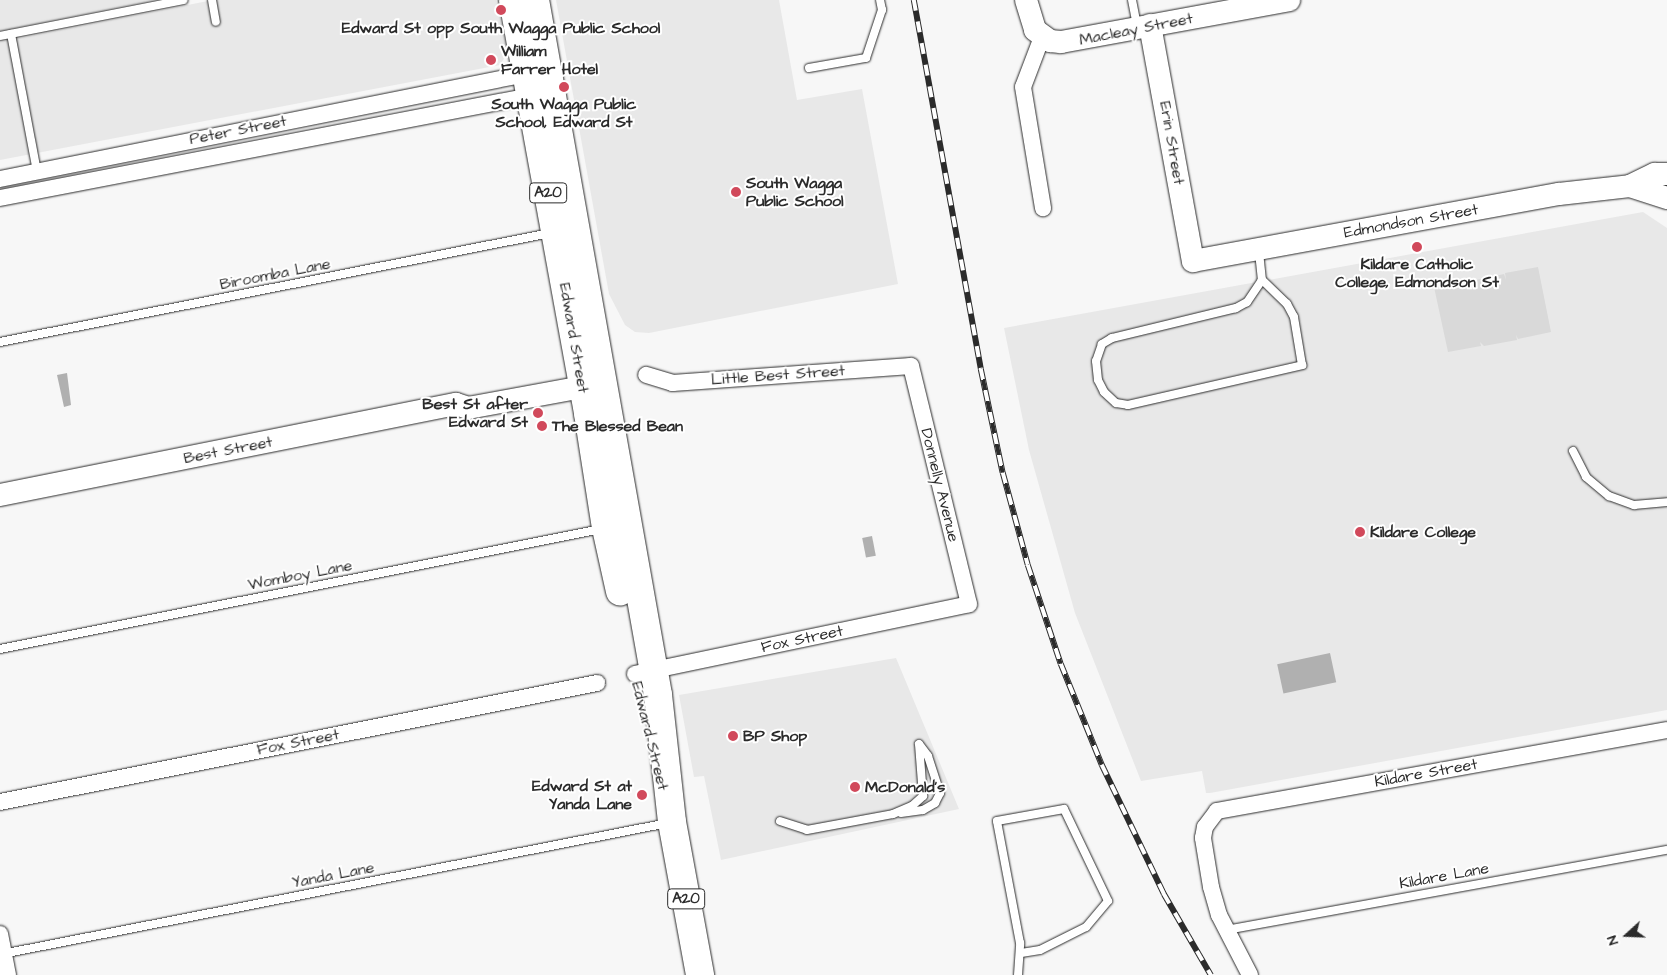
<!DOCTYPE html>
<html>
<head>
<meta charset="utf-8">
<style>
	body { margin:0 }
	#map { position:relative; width:1667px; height:975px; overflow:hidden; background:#f7f7f7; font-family:"Architects Daughter",sans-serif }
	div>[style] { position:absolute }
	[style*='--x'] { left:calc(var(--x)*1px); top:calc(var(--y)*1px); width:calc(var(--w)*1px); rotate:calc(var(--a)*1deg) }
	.built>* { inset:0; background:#e8e8e8 }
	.green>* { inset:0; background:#d9d9d9 }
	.water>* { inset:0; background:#b0b0b0; transform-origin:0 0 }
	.roads { filter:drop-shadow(0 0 1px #2b2b2b) drop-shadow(0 0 1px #2b2b2b) }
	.lane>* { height:8px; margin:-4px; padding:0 4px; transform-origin:4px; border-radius:4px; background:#fff }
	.street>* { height:16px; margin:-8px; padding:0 8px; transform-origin:8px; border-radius:8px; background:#fff }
	.secondary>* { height:22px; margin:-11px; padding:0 11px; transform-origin:11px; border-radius:11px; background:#fff }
	.highway>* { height:28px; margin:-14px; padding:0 14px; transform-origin:14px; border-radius:14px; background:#fff }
	.rail>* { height:5.5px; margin-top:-2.75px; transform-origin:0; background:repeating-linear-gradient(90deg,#fff 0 11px,#2b2b2b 0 22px); box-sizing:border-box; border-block:1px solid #2b2b2b }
	.dots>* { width:14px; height:14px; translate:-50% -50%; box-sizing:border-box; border:2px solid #fff; border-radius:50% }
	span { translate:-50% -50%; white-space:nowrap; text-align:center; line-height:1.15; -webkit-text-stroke:4px #fff; paint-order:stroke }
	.shield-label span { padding:1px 4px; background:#fff; border:1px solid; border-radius:4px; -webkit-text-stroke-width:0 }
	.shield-label { font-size:15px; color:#2b2b2b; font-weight:700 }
	.poi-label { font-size:16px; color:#2b2b2b; font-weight:700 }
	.left { translate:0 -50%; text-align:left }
	.right { translate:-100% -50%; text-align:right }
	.street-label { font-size:16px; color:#2b2b2b }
	.north { position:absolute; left:1602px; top:910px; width:50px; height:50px; -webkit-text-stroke:4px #fff; paint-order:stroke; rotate:250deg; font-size:14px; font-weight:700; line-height:20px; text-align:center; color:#2b2b2b }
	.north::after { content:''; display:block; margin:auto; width:18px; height:22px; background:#2b2b2b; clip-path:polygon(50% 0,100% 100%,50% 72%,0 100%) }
</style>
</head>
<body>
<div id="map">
	<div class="built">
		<i style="clip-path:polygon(0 0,155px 0,0 31px)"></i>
		<i style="clip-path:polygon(213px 0,496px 0,508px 52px,500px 65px,0 160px,0 42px)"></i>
		<i style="clip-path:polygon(556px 0,779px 0,797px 100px,862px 89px,898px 284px,649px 333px,635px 332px,625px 325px,609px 294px)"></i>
		<i style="clip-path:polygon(1643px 212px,1667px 228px,1667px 710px,1210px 793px,1206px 793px,1202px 771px,1141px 781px,1075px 613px,1029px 450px,1004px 328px)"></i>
		<i style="clip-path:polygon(896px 658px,959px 809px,721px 860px,704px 776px,694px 777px,679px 695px)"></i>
	</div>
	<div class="green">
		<i style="clip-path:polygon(1538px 267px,1551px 332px,1518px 339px,1516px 335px,1517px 340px,1484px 346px,1480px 342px,1481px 346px,1448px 352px,1434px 287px,1468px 280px,1469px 287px,1471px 281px,1504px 274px,1506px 280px,1505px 273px)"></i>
	</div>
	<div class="water">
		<i style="clip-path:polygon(67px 373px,71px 405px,64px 407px,57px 375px)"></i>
		<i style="left:872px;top:536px;width:20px;height:10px;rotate:79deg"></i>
		<i style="left:1330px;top:653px;width:30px;height:54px;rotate:78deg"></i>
	</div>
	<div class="roads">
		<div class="lane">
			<i style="--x:212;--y:0;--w:22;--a:80"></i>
			<i style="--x:1132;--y:0;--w:25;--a:79"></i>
			<i style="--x:11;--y:34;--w:140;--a:79.3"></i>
			<i style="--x:0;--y:36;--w:187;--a:-11.1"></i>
			<i style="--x:809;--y:68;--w:58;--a:-10"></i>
			<i style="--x:866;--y:58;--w:51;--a:-71.6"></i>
			<i style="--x:882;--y:10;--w:10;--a:-101"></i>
			<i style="--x:1259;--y:252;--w:28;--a:84"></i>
			<i style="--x:1262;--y:280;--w:27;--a:124"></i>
			<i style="--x:1247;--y:302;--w:13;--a:151"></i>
			<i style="--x:1236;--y:308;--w:128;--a:166.4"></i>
			<i style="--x:1112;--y:338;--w:12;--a:149"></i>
			<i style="--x:1102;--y:344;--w:18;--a:109"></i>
			<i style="--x:1096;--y:361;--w:19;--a:84"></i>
			<i style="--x:1098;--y:380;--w:13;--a:63"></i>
			<i style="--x:1104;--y:392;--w:16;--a:43"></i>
			<i style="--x:1116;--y:403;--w:12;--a:9"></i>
			<i style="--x:1128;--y:405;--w:179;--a:-12.9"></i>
			<i style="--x:1302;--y:365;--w:49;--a:-99.5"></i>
			<i style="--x:1294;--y:317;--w:15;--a:-118"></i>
			<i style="--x:1287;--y:304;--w:35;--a:-136"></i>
			<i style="--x:0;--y:342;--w:561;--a:-11.21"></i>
			<i style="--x:1573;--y:451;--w:29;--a:63"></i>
			<i style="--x:1586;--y:477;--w:30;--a:40"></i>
			<i style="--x:1609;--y:496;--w:27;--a:20"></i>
			<i style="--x:1634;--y:505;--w:33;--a:-5"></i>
			<i style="--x:0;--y:649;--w:613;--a:-11.29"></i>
			<i style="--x:901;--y:813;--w:22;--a:-8"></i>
			<i style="--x:923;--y:810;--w:14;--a:-30"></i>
			<i style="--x:935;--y:803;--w:11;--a:-63"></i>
			<i style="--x:940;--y:793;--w:39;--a:-108"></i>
			<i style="--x:928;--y:756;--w:15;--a:-127"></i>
			<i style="--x:780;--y:821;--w:28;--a:18"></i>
			<i style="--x:807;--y:830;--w:87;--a:-10.5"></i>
			<i style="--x:893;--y:814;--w:21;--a:-23"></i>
			<i style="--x:912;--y:806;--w:15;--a:-42"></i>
			<i style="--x:923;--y:796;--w:52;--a:-94.4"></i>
			<i style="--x:1226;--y:930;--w:448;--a:-10.3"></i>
			<i style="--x:2;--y:954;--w:679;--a:-11.13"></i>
			<i style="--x:1018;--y:975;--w:32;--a:-86"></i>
			<i style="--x:1020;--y:943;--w:124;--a:-100.7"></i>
			<i style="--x:997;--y:821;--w:68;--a:-10.2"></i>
			<i style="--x:1064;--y:809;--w:102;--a:64.4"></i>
			<i style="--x:1108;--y:901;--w:34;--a:130"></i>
			<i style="--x:1086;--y:927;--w:51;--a:153.4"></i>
			<i style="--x:1040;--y:950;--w:19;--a:171"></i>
		</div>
		<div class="street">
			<i style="--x:1042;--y:37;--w:53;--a:110.8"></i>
			<i style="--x:1023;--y:87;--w:123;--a:80.6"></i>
			<i style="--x:0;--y:179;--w:536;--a:-11.29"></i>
			<i style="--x:0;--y:198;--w:540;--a:-10.89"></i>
			<i style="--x:635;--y:674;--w:341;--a:-11.8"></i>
			<i style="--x:969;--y:604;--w:245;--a:-103.7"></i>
			<i style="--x:911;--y:366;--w:239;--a:175.9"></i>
			<i style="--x:673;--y:383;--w:28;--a:-163"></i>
			<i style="--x:0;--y:802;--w:609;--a:-11.27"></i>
			<i style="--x:0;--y:934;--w:42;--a:79"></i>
			<i style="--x:1250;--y:975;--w:68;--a:-117.3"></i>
			<i style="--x:1219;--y:915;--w:29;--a:-106"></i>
			<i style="--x:1211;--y:887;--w:50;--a:-99.3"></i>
			<i style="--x:1203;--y:838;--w:11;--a:-80"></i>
			<i style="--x:1205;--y:827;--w:20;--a:-53"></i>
			<i style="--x:1217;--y:811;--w:457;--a:-10.2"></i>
		</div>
		<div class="secondary">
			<i style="--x:1026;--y:0;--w:31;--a:73"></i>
			<i style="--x:1035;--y:30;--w:19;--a:36"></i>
			<i style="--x:1050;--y:41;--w:11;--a:5"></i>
			<i style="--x:1061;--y:42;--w:232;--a:-10.4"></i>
			<i style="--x:1150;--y:25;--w:240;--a:79.7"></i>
			<i style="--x:1193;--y:261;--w:372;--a:-10.4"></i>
			<i style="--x:1559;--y:194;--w:71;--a:-6.4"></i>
			<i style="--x:1630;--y:186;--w:28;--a:-26"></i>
			<i style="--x:1655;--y:174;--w:12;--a:0"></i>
			<i style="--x:1630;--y:186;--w:39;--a:18"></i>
			<i style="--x:0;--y:495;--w:465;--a:-11.3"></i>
			<i style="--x:456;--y:404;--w:13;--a:18"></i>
			<i style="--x:468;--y:408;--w:133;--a:-10.4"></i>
		</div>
		<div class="highway">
			<i style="--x:513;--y:0;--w:420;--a:79.7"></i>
			<i style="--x:588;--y:413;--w:116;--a:81.1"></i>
			<i style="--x:606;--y:528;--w:65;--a:77.5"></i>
			<i style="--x:535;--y:0;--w:706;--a:79.96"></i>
			<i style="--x:658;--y:695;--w:128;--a:83.7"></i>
			<i style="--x:672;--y:822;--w:156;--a:79.6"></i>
		</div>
	</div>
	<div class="rail">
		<i style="--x:914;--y:0;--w:375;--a:79.7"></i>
		<i style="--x:981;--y:369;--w:106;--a:78.1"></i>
		<i style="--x:1003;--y:473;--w:95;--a:74.8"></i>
		<i style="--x:1028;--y:565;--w:104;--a:71.6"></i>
		<i style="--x:1061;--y:664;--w:109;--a:67.9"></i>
		<i style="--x:1102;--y:765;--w:143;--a:64.3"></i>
		<i style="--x:1164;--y:894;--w:94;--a:59.9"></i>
	</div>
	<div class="dots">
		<i style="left:501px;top:10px;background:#d1495b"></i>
		<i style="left:491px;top:60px;background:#d1495b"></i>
		<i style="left:564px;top:87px;background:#d1495b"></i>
		<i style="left:736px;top:192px;background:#d1495b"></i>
		<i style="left:1417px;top:247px;background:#d1495b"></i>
		<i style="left:538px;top:413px;background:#d1495b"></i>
		<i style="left:542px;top:426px;background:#d1495b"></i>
		<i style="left:1360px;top:532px;background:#d1495b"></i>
		<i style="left:733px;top:736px;background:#d1495b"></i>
		<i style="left:855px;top:787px;background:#d1495b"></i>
		<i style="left:642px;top:795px;background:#d1495b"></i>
	</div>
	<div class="shield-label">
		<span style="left:548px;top:193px">A20</span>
		<span style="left:686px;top:899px">A20</span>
	</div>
	<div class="poi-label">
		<span style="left:501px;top:28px">Edward St opp South Wagga Public School</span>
		<span class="left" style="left:501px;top:60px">William<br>Farrer Hotel</span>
		<span style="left:564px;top:113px">South Wagga Public<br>School, Edward St</span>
		<span class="left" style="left:746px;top:192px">South Wagga<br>Public School</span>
		<span style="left:1417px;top:273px">Kildare Catholic<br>College, Edmondson St</span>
		<span class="right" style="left:528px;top:413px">Best St after<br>Edward St</span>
		<span class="left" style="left:552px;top:426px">The Blessed Bean</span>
		<span class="left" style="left:1370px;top:532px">Kildare College</span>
		<span class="left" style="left:743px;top:736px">BP Shop</span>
		<span class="right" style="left:632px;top:795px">Edward St at<br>Yanda Lane</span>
		<span class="left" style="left:865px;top:787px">McDonald's</span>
	</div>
	<div class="street-label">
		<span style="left:1136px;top:29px;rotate:-11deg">Macleay Street</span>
		<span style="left:238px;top:130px;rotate:-11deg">Peter Street</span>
		<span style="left:1172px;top:143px;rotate:80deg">Erin Street</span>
		<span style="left:1411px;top:221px;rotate:-10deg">Edmondson Street</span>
		<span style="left:275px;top:274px;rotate:-11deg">Biroomba Lane</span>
		<span style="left:574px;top:338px;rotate:80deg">Edward Street</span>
		<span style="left:778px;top:375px;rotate:-4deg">Little Best Street</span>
		<span style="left:228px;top:450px;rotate:-11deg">Best Street</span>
		<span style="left:940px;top:485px;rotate:76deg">Donnelly Avenue</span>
		<span style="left:300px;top:575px;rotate:-11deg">Womboy Lane</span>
		<span style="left:802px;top:639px;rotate:-12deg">Fox Street</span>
		<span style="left:650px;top:736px;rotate:76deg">Edward Street</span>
		<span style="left:298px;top:742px;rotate:-11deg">Fox Street</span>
		<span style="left:1426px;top:773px;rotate:-10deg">Kildare Street</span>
		<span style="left:333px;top:875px;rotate:-11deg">Yanda Lane</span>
		<span style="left:1444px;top:876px;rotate:-10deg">Kildare Lane</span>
	</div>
	<div class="north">N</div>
</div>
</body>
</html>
